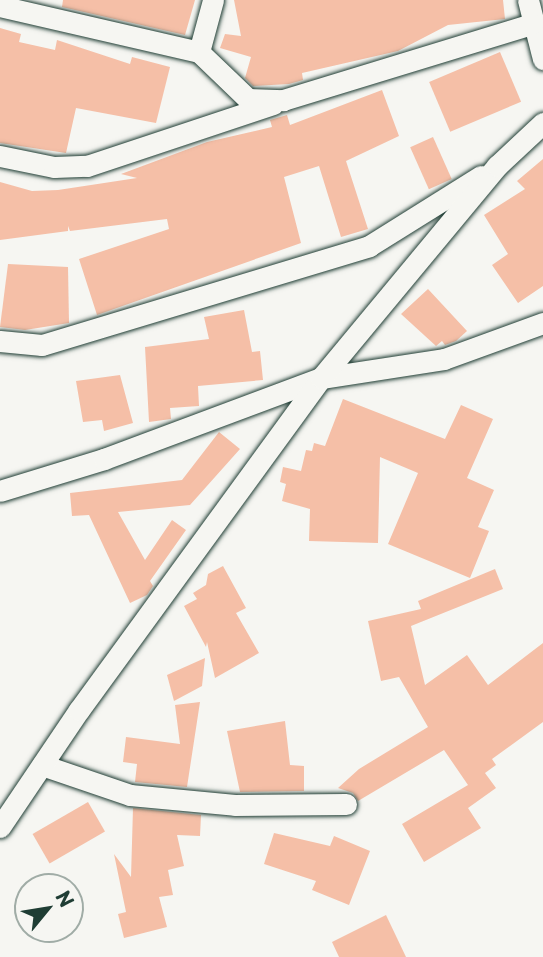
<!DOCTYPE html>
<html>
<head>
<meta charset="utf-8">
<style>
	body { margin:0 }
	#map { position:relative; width:543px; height:957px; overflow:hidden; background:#f6f6f2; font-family:"Playpen Sans",sans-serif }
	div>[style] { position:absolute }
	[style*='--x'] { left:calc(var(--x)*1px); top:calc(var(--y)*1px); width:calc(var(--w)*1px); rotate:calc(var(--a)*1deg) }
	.building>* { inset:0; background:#f5bfa7; transform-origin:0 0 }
	.roads { filter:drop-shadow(0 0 2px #1f3d34) drop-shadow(0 0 2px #1f3d34) }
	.minor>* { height:21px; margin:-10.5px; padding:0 10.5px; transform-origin:10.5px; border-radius:10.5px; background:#f6f6f2 }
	span { translate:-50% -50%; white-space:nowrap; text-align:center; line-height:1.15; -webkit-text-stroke:7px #f6f6f2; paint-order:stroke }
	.north { position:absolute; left:14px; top:873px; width:70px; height:70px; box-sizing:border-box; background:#f6f6f2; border:2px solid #a0aca6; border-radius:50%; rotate:60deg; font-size:19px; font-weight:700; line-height:28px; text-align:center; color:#1f3d34 }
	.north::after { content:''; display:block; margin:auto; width:24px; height:32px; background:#1f3d34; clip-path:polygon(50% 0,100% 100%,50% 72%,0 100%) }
</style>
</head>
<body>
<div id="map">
	<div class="building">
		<i style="clip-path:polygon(63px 0,195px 0,185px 35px,62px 7px)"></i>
		<i style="clip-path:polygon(234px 0,503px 0,505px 19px,448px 25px,398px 51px,302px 73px,303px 80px,289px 84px,253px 86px,245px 78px,251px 57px,220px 48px,225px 34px,241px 36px)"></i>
		<i style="clip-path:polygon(0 28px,21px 34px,19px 42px,55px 50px,57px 40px,130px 64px,132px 57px,170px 67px,156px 123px,76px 108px,66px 153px,0 143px)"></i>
		<i style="left:500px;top:52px;width:54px;height:77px;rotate:67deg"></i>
		<i style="clip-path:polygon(382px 90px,399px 136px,346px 161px,368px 229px,341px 237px,319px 166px,284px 177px,301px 243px,97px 315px,79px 259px,169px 229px,167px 219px,70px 231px,68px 226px,68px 231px,0 240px,0 182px,32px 191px,58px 190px,137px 178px,121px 174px,207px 142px,272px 127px,270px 120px,287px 115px,290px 125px)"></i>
		<i style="left:433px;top:137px;width:46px;height:25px;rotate:66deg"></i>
		<i style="clip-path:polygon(543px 159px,543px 286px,518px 303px,492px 265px,508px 254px,484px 215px,525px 189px,517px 181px)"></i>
		<i style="clip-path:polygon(8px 264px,68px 267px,69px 323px,25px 330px,0 327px)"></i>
		<i style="clip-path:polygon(428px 289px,467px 331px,456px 341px,445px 345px,442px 341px,436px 346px,401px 314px)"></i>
		<i style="clip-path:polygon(244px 310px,252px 352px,260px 351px,263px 380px,198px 386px,199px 406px,170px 408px,171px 419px,149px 422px,145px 347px,209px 339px,204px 317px)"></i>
		<i style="clip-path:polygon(120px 375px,133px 423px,104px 431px,102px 420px,83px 422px,76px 381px)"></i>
		<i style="clip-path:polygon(343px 399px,445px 439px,461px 405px,493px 419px,467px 478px,494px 490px,478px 527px,489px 531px,470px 578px,388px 544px,418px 473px,380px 457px,378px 543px,309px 541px,310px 509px,282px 501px,286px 484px,280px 482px,283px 467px,301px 471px,306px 450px,312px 451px,314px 443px,325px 446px)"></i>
		<i style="clip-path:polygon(219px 432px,240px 449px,190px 505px,118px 512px,145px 560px,172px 520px,186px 530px,150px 581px,153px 586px,147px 595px,130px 603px,89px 515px,72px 516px,70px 493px,182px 480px)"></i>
		<i style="clip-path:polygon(223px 566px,246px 608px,236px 613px,259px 653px,215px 678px,207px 642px,206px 647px,184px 606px,197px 599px,193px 593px,206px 585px,208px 574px)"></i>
		<i style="clip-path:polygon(495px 569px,503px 589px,411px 626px,425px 685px,467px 655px,488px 685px,543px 643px,543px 722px,492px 759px,496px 765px,485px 773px,496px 788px,468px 808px,481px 828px,424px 862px,402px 824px,468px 785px,444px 750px,358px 801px,353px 793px,338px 788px,359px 769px,428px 727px,399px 677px,381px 681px,368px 621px,421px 609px,418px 601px)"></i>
		<i style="clip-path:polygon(205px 658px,202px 686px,174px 701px,167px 675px)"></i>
		<i style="clip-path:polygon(200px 702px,187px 787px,135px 782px,137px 764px,123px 762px,126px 737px,180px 744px,175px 705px)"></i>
		<i style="clip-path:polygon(285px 721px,290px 765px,304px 766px,304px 791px,240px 792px,227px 731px)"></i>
		<i style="left:88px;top:802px;width:34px;height:64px;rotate:60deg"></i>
		<i style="clip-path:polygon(133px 808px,201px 815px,200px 836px,177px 835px,184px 866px,168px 870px,173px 895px,159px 897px,167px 927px,124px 938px,118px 914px,126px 912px,114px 854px,131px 877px)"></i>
		<i style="clip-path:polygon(274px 833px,330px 846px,334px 836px,370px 851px,349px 905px,312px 890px,316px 881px,264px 864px)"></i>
		<i style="clip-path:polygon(386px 915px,406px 957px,339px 957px,332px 942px)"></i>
	</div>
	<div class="roads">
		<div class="minor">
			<i style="--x:528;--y:0;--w:61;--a:75.7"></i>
			<i style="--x:0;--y:6;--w:204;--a:13"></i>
			<i style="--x:199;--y:52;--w:68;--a:43.8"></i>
			<i style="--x:248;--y:99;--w:35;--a:2"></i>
			<i style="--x:283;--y:100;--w:260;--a:-17"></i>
			<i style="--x:199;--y:52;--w:54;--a:-74.9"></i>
			<i style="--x:0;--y:156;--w:55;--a:11.5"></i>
			<i style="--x:54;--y:167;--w:33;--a:-2"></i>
			<i style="--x:87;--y:166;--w:196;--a:-18.4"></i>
			<i style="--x:0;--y:341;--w:42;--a:5.4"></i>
			<i style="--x:42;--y:345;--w:342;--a:-16.8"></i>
			<i style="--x:369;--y:246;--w:132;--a:-32"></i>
			<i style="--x:0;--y:491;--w:109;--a:-17.1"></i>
			<i style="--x:104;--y:459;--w:232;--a:-20.5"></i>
			<i style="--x:321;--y:378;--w:124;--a:-8.8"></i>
			<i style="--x:444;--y:359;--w:105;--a:-20"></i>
			<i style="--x:42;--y:765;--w:93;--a:18.8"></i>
			<i style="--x:130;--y:795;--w:105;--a:5.4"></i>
			<i style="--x:235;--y:805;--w:111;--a:-0.5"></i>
			<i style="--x:0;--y:827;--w:141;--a:-56"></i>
			<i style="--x:79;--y:710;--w:411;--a:-53.9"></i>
			<i style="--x:321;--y:378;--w:276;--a:-50.3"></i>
			<i style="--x:497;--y:166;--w:63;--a:-43.1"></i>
		</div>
	</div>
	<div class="north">N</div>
</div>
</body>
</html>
